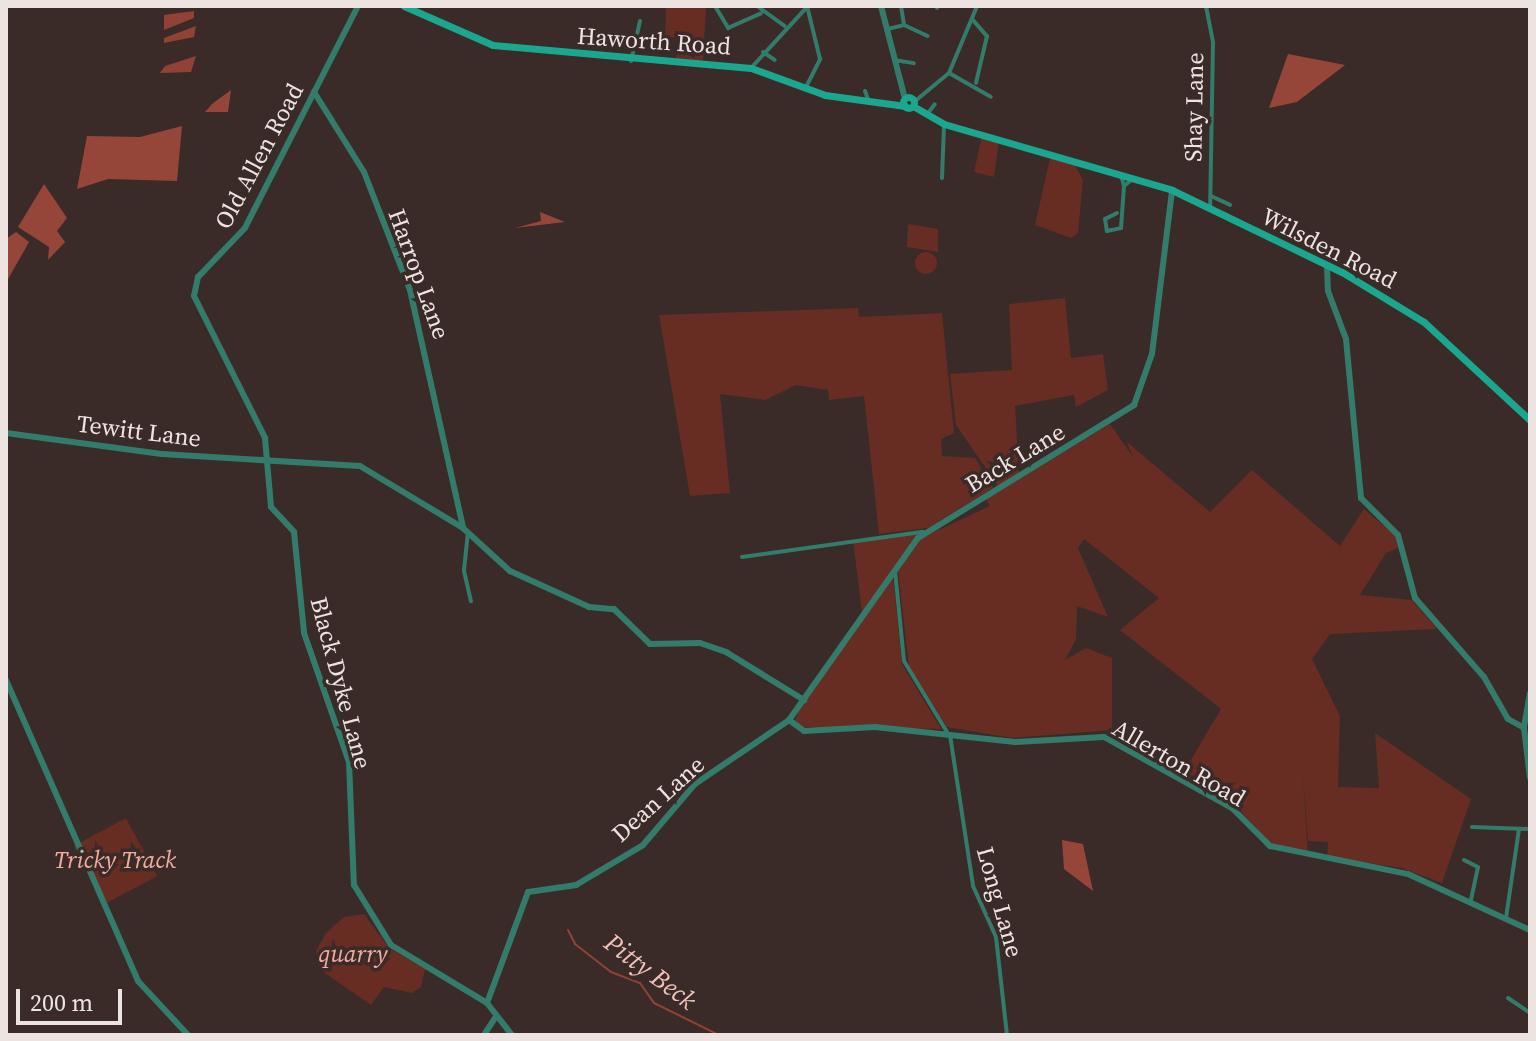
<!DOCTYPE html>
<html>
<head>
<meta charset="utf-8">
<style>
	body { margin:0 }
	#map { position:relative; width:1536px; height:1041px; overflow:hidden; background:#3a2b28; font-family:"Source Serif 4",serif }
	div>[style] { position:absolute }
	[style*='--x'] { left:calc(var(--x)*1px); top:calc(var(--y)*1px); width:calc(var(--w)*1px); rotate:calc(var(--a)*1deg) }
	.green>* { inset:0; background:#672c22; transform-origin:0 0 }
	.round { border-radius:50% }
	.forest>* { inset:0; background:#964639 }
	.water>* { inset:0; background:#924235 }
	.stream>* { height:2px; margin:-1px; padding:0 1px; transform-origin:1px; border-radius:1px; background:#924235 }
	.minor>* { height:4px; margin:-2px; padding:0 2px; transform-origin:2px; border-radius:2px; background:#337c6c }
	.tertiary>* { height:6px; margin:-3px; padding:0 3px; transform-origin:3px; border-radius:3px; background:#337c6c }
	.secondary>* { height:7px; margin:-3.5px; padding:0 3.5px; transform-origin:3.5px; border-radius:3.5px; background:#1ba78f }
	.secondary>.ring { margin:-3.5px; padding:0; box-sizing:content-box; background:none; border:7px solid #1ba78f; border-radius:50% }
	span { translate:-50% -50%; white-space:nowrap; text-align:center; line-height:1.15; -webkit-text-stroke:7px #3a2b28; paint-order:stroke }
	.street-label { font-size:24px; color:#ede3e1 }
	.park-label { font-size:24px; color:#f2ada0; font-style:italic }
	.water-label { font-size:26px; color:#f0c1b8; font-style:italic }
	.frame { position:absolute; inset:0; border:8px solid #ede3e1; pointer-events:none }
	.scale { position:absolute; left:16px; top:989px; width:106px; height:36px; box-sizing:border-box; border:4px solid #ede3e1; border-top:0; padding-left:10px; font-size:24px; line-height:28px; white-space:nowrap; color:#ede3e1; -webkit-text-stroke:6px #3a2b28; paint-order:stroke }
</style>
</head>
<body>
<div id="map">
	<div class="green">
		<i style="clip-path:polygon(666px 6px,706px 6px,703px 63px,676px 61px,678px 38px,665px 37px)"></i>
		<i style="clip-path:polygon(982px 136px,999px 140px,994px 177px,974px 172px)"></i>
		<i style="clip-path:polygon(1050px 158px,1074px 164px,1083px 180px,1078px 233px,1071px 238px,1035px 225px)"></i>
		<i style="clip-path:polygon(908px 224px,938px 229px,938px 252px,907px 247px)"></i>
		<i class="round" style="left:915px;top:252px;width:22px;height:22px"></i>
		<i style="clip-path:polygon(1065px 298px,1071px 358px,1103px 354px,1108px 390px,1076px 407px,1074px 395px,1015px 406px,1019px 473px,998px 486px,956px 425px,950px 374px,1012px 370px,1009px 304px)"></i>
		<i style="clip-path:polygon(858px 308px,859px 317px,942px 313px,954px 433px,941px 439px,942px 456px,975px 458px,993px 488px,928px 528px,879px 534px,864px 396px,829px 400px,828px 390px,796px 385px,765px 400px,720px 394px,730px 493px,690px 496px,659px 315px)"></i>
		<i style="clip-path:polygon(1110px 424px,1133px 457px,1127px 442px,1210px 512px,1252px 470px,1340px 546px,1364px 509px,1397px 537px,1398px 548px,1386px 553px,1360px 595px,1412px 600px,1437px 629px,1330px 634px,1312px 659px,1340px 716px,1338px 787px,1379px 788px,1375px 733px,1471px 799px,1442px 883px,1402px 868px,1327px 857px,1328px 842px,1308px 841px,1303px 775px,1308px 855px,1269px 842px,1233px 803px,1182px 775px,1221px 709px,1120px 630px,1159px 598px,1084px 539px,1078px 548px,1108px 617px,1077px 606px,1076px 639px,1065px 660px,1086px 648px,1112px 658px,1112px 730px,1012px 738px,947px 727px,909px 667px,898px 571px,921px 538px,990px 506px,986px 499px)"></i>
		<i style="clip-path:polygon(918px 533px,862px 613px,853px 540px)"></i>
		<i style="clip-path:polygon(893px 577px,902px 664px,941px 729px,802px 727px,795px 721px,799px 710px)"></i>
		<i style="left:126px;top:818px;width:66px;height:59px;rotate:62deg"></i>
		<i style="clip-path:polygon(364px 914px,389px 948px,425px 969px,421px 987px,412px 993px,384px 987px,371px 1005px,319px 969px,316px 951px,326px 933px,344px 917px)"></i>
	</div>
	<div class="forest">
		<i style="clip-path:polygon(1288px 54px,1345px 65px,1297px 102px,1269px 108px)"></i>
		<i style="clip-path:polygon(231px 90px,228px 112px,205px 112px,212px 104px)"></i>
		<i style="clip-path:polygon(182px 126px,177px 181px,108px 179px,77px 189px,87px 136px,140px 137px)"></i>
		<i style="clip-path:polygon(44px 184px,67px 218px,57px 231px,65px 242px,48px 260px,49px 247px,18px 227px)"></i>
		<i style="clip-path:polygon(540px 212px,565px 222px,515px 228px,541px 221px)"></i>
		<i style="clip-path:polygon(16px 232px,29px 242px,7px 281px,6px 239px)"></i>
		<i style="clip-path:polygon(1062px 840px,1083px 844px,1093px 891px,1064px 869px)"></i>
	</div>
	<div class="water">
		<i style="clip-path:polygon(194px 11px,194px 18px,164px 30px,164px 15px)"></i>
		<i style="clip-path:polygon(196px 26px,194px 37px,164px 43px,164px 38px)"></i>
		<i style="clip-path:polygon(196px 56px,191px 72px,160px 73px,165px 66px)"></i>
	</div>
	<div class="stream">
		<i style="--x:568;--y:930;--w:16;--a:63"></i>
		<i style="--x:575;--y:944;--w:46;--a:37.9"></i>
		<i style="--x:611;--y:972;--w:31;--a:21"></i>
		<i style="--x:640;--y:983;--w:24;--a:55"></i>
		<i style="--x:654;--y:1003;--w:72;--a:26.2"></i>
	</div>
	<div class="minor">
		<i style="--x:715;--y:6;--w:26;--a:59"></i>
		<i style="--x:728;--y:28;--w:36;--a:-24"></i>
		<i style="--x:757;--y:6;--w:34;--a:36"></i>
		<i style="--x:901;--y:6;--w:19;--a:81"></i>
		<i style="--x:937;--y:6;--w:2;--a:90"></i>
		<i style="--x:1206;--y:6;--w:38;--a:79"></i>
		<i style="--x:1213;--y:43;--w:164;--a:91"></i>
		<i style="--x:972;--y:19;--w:23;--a:49"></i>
		<i style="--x:987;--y:36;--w:48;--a:103.2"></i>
		<i style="--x:888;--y:29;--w:16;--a:-14"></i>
		<i style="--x:904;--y:25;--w:26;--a:25"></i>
		<i style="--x:763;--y:52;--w:14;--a:34"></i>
		<i style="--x:894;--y:60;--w:20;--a:9"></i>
		<i style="--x:631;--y:61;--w:41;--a:-77.3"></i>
		<i style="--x:751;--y:68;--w:84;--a:-47.4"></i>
		<i style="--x:949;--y:73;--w:48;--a:29.7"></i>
		<i style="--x:805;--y:89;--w:34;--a:-63"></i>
		<i style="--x:820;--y:59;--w:55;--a:-103.8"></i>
		<i style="--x:865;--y:91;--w:12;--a:70"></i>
		<i style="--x:914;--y:102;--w:45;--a:-39.6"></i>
		<i style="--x:949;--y:73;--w:73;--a:-67.3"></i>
		<i style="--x:928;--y:113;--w:11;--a:-52"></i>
		<i style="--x:1121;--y:175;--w:11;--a:75"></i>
		<i style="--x:1124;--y:186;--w:13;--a:-39"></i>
		<i style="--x:942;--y:178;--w:53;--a:-87.8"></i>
		<i style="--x:1211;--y:196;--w:21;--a:25"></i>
		<i style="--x:1117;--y:213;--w:13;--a:153"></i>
		<i style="--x:1105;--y:219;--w:12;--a:81"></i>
		<i style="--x:1107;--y:231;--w:14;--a:-12"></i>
		<i style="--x:1121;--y:228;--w:42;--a:-85.9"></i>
		<i style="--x:468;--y:532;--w:39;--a:96"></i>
		<i style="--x:464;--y:571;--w:31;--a:77"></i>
		<i style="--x:742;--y:557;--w:183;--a:-7.9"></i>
		<i style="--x:895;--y:571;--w:90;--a:84.3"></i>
		<i style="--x:904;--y:661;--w:83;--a:58.8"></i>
		<i style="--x:950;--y:735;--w:153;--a:81.3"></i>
		<i style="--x:973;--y:886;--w:56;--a:65.7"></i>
		<i style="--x:996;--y:937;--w:99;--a:83.6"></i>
		<i style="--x:1472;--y:827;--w:58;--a:2"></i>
		<i style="--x:1464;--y:860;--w:16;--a:27"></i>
		<i style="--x:1478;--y:867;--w:34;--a:102"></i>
		<i style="--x:1506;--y:918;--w:90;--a:-81.7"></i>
		<i style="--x:1508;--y:998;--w:27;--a:34"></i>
	</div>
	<div class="tertiary">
		<i style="--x:358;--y:6;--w:249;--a:117"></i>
		<i style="--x:245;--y:228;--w:68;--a:133.8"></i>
		<i style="--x:198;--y:277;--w:19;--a:102"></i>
		<i style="--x:194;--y:296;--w:159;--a:63.4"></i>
		<i style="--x:265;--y:438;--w:69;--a:85"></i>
		<i style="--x:271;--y:507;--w:34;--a:47"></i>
		<i style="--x:294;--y:532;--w:101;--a:84.3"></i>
		<i style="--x:304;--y:633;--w:137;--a:70.8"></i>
		<i style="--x:349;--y:762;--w:123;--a:87.7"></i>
		<i style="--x:354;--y:885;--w:70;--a:58.3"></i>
		<i style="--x:391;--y:945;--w:112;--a:31.1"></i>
		<i style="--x:881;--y:6;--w:96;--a:75.5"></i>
		<i style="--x:314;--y:92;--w:94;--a:58"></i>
		<i style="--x:364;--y:172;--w:127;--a:68.7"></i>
		<i style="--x:410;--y:290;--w:244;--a:77.4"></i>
		<i style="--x:1327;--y:265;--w:26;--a:88"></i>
		<i style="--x:1328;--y:291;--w:51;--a:69.4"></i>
		<i style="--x:1346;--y:339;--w:160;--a:84.6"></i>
		<i style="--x:1361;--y:498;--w:52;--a:45"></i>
		<i style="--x:1398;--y:535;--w:65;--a:74.9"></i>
		<i style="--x:1415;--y:598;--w:105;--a:48.9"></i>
		<i style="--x:1484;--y:677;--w:48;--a:60.3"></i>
		<i style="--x:1508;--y:719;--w:18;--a:29"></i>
		<i style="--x:6;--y:433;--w:157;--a:7.7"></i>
		<i style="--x:162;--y:454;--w:198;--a:3.5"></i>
		<i style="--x:360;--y:466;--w:120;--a:31"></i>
		<i style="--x:463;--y:528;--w:64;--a:42.5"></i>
		<i style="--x:510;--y:571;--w:87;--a:24.5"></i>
		<i style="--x:589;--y:607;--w:25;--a:5"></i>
		<i style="--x:614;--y:609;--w:50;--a:44.2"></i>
		<i style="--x:650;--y:644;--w:50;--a:-1.1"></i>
		<i style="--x:700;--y:643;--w:28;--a:19"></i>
		<i style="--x:726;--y:652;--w:92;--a:31.6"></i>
		<i style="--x:6;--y:680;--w:329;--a:66.3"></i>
		<i style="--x:138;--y:981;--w:74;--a:47.2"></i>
		<i style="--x:1530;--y:693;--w:36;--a:100"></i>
		<i style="--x:1524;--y:728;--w:50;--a:83.2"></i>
		<i style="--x:789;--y:720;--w:19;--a:36"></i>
		<i style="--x:804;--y:731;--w:71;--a:-3.2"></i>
		<i style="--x:875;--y:727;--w:141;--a:6.1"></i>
		<i style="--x:1015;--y:742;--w:89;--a:-3.2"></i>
		<i style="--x:1104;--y:737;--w:146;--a:29"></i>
		<i style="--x:1232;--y:808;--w:54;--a:45"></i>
		<i style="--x:1270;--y:846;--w:141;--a:11.5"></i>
		<i style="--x:1408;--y:874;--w:134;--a:24.7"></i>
		<i style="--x:487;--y:1003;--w:118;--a:-69.7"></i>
		<i style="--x:528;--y:892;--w:49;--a:-8.3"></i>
		<i style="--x:576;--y:885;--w:78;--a:-30.8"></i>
		<i style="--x:643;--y:845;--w:80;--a:-49.6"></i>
		<i style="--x:695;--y:784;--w:114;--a:-34.2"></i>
		<i style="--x:789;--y:720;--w:223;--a:-54.7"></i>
		<i style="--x:918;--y:538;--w:254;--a:-31.6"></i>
		<i style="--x:1134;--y:405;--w:54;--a:-70.6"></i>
		<i style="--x:1152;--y:354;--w:165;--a:-83"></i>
		<i style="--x:487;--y:1003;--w:41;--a:52"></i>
		<i style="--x:484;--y:1035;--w:20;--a:-57"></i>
	</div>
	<div class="secondary">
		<i style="--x:404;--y:6;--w:97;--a:23.7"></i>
		<i style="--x:493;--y:45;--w:259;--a:5.1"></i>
		<i style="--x:751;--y:68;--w:79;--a:20"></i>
		<i style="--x:825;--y:95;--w:81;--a:7.8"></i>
		<i class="ring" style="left:903.5px;top:97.5px;width:4px;height:4px"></i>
		<i style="--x:913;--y:106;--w:36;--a:30"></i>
		<i style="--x:944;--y:124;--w:237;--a:16.1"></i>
		<i style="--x:1172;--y:190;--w:189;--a:25.8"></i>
		<i style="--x:1342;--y:272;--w:96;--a:31.4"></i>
		<i style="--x:1424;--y:322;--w:144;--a:42.8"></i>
	</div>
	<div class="street-label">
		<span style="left:654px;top:41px;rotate:4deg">Haworth Road</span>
		<span style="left:1194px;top:107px;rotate:-89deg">Shay Lane</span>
		<span style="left:259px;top:156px;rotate:-62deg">Old Allen Road</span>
		<span style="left:1329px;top:248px;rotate:27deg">Wilsden Road</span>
		<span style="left:419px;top:274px;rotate:70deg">Harrop Lane</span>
		<span style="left:139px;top:431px;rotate:7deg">Tewitt Lane</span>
		<span style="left:1015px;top:458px;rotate:-31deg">Back Lane</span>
		<span style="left:341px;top:683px;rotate:75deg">Black Dyke Lane</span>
		<span style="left:1179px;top:763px;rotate:30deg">Allerton Road</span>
		<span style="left:658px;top:799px;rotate:-42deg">Dean Lane</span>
		<span style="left:1000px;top:902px;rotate:74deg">Long Lane</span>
	</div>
	<div class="park-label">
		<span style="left:115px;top:860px">Tricky Track</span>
		<span style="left:353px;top:954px">quarry</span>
	</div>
	<div class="water-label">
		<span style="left:650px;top:972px;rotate:37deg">Pitty Beck</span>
	</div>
	<div class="frame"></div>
	<div class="scale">200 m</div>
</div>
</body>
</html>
